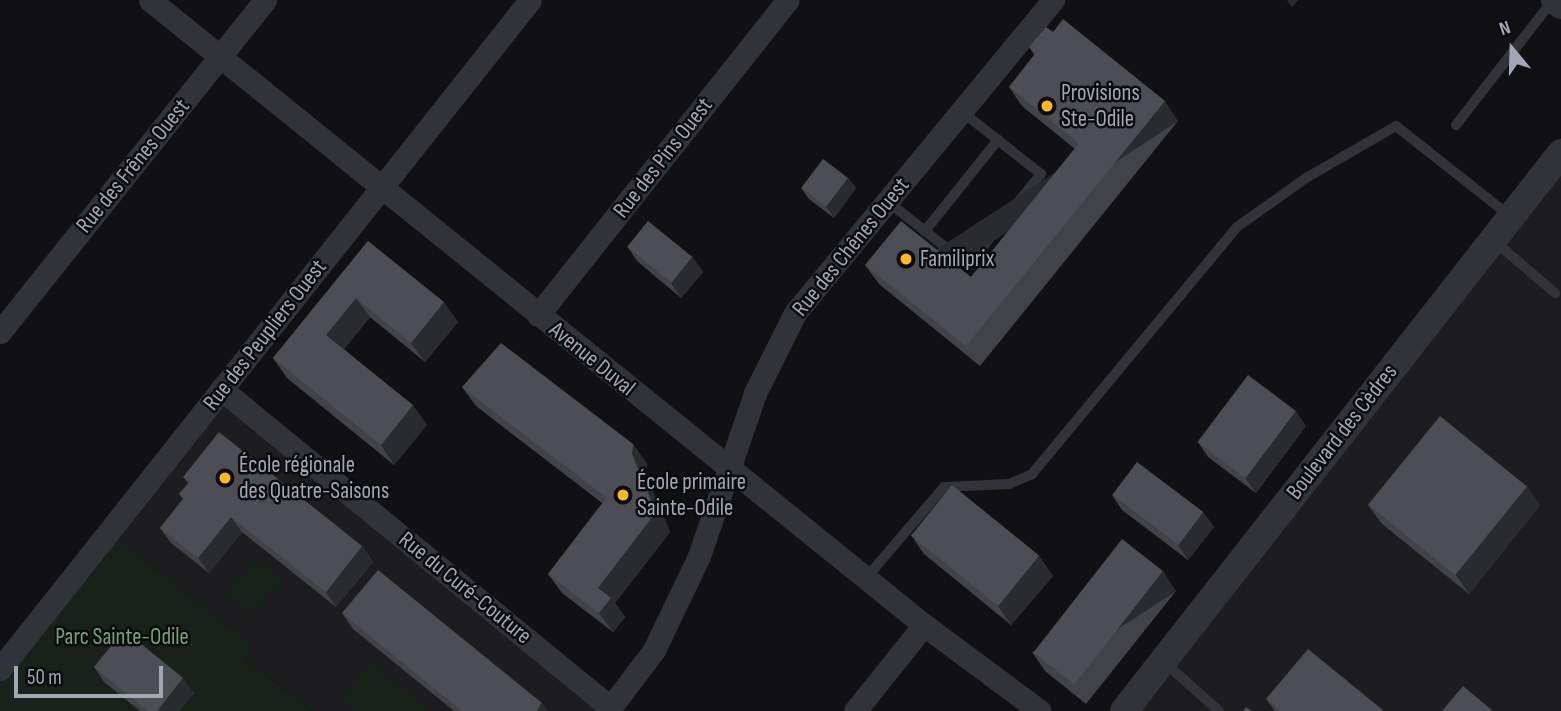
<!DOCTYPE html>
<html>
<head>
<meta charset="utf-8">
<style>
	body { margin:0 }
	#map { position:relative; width:1561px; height:711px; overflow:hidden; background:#111113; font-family:"Sofia Sans Condensed",sans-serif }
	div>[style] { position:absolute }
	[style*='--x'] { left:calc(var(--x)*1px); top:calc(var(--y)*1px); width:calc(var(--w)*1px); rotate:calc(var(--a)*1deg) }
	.built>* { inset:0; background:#1d1d20 }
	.green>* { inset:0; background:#19211a; transform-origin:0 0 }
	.service>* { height:10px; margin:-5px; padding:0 5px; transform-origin:5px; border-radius:5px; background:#323338 }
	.minor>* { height:23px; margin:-11.5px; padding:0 11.5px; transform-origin:11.5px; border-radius:11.5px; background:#323338 }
	.tertiary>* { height:28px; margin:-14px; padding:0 14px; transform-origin:14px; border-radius:14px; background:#323338 }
	.wall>* { inset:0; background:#424349 }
	.shaded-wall>* { inset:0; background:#2a2b2f; transform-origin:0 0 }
	.building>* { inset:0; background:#4d4e55; transform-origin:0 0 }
	.dots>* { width:19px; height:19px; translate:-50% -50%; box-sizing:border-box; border:4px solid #0c0c0e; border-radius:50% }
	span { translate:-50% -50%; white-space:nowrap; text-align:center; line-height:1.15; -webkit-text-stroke:5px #0c0c0e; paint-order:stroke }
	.poi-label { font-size:23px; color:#a2a7b5 }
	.left { translate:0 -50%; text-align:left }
	.street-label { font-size:23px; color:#a2a7b5 }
	.park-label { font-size:23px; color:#77a17a }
	.north { position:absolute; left:1477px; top:14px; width:70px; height:70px; -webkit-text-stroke:5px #0c0c0e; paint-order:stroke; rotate:341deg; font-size:19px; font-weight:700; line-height:28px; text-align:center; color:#a2a7b5 }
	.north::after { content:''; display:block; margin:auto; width:24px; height:32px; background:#a2a7b5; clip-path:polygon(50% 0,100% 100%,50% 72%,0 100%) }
	.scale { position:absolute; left:14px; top:666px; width:149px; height:32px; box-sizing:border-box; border:4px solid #a2a7b5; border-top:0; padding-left:9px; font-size:21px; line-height:24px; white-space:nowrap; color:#a2a7b5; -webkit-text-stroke:5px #0c0c0e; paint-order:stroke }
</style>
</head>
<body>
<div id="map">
	<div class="built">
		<i style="clip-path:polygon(1561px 152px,1561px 711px,1124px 711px)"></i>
		<i style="clip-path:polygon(221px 389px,608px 711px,312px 711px,244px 658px,253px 645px,110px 533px)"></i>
	</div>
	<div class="green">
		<i style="clip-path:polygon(110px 533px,253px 645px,244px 658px,312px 711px,0 711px,0 669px)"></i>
		<i style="left:255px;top:558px;width:33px;height:46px;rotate:38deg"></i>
		<i style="clip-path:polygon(372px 663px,430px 711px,356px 711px,341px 699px)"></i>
	</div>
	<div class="service">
		<i style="--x:1456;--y:125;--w:158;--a:-52.2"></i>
		<i style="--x:887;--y:201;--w:103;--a:38.3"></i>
		<i style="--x:968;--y:265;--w:117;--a:-51.3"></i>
		<i style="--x:1041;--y:174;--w:102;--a:-141.8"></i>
		<i style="--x:925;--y:231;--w:117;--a:-51.3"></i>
		<i style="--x:1493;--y:240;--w:82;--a:40.5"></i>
		<i style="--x:866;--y:578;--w:120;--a:-49.4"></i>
		<i style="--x:944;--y:487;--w:65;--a:-2.6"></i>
		<i style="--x:1009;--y:484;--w:25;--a:-23"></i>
		<i style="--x:1032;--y:474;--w:321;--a:-50.3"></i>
		<i style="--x:1237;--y:227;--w:85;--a:-35.4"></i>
		<i style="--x:1306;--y:178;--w:104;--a:-30"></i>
		<i style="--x:1396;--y:126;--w:145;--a:38.3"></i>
		<i style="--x:1163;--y:661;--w:75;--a:41.8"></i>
	</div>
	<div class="minor">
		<i style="--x:150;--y:0;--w:995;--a:38.92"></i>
		<i style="--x:924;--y:625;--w:144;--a:36.6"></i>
		<i style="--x:538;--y:315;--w:402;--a:-51.6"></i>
		<i style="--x:0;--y:332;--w:425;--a:-51.4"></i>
		<i style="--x:221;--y:389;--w:504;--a:39.28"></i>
		<i style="--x:0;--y:669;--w:853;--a:-51.61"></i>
		<i style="--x:608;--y:711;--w:76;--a:-53"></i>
		<i style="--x:654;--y:650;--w:104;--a:-64.4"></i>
		<i style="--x:699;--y:556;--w:172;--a:-71"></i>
		<i style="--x:755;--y:393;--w:89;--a:-63.4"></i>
		<i style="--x:795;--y:313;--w:406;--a:-50.5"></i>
		<i style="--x:855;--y:711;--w:110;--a:-51.3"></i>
	</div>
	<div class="tertiary">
		<i style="--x:1555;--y:0;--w:8;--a:40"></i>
		<i style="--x:1124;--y:711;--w:709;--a:-51.93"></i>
	</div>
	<div class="wall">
		<i style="clip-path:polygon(1029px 47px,1178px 121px,980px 366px,879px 284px,865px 265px,971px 277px,1075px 149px,1022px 106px,1009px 87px,1034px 55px)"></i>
		<i style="clip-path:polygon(848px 178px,856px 188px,834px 218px,809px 199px,801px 188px)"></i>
		<i style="clip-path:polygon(368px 241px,458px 322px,425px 362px,370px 317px,344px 349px,427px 425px,394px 465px,287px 378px,273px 358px)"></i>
		<i style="clip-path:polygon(627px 246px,692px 257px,703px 272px,681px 298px,637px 261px)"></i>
		<i style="clip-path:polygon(462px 387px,633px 444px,647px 464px,645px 473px,670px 532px,615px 603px,625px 617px,613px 632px,562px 593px,548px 574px,602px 503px,476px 406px)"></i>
		<i style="clip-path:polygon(1306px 426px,1256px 493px,1208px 457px,1198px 442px)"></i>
		<i style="clip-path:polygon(183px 477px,362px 546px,373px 562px,336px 607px,242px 532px,209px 573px,171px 543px,160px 528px,183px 499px,179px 494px,188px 483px)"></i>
		<i style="clip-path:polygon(1112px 495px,1203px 512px,1214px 527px,1188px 560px,1122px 510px)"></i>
		<i style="clip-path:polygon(1368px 505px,1540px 505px,1469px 594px,1382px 524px)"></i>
		<i style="clip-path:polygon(911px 535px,1039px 556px,1053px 576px,1011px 625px,924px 554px)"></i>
		<i style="clip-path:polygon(1176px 591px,1086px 704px,1045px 671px,1032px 652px)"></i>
		<i style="clip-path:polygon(342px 613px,548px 711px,454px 711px,353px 629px)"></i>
		<i style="clip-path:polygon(94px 667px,194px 693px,179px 711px,140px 711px,104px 682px)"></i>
		<i style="clip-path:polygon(1266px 699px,1384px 711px,1275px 711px)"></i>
	</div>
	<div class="shaded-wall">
		<i style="clip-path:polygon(1287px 0,1298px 0,1292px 7px)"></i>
		<i style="left:1165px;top:101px;width:24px;height:316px;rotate:57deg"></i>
		<i style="clip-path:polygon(848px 178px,856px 188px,834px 218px,826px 207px)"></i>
		<i style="clip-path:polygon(692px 257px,703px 272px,681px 298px,671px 283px)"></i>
		<i style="clip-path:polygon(356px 298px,370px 317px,340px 354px,326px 335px)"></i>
		<i style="clip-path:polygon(444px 302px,458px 322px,425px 362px,411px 343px)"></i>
		<i style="clip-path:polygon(413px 405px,427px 425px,394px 465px,381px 445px)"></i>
		<i style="clip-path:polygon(1296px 411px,1306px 426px,1256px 493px,1245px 478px)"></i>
		<i style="clip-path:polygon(633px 444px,647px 464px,645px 473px,670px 532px,615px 603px,625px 617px,613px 632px,599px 613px,598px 588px)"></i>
		<i style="clip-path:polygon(1527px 486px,1540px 505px,1469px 594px,1455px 574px)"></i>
		<i style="clip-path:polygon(1203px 512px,1214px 527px,1188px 560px,1178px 545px)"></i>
		<i style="clip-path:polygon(231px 517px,242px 532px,209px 573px,198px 558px)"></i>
		<i style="clip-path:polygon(362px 546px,373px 562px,336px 607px,326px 592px)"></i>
		<i style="clip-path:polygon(1039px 556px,1053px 576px,1011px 625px,998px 606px)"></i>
		<i style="left:1163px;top:571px;width:24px;height:145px;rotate:57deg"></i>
		<i style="clip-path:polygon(183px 678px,194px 693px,179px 711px,157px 711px)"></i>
		<i style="clip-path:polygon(542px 703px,548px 711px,536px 711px)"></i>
	</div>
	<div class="building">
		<i style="clip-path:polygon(1063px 19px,1165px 101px,966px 346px,865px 265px,901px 221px,971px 277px,1079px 143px,1009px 87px,1036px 53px,1029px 47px,1046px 27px,1053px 32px)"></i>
		<i style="left:823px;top:159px;width:31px;height:36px;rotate:37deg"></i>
		<i style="left:648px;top:221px;width:57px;height:33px;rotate:39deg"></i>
		<i style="clip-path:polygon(368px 241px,444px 302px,411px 343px,356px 298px,326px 335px,413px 405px,381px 445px,273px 358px)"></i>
		<i style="clip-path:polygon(501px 343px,633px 444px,632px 454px,656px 512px,598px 588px,611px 598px,599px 613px,548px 574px,607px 498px,462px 387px)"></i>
		<i style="left:1248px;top:375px;width:60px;height:84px;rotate:37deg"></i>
		<i style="left:1440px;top:416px;width:112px;height:114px;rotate:39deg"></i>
		<i style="clip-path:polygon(219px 432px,362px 546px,326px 592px,231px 517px,198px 558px,160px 528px,184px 498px,179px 494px,190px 482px,183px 477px)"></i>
		<i style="left:1137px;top:462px;width:83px;height:41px;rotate:37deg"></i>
		<i style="left:952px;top:485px;width:112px;height:65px;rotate:39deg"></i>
		<i style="left:1122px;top:539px;width:52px;height:144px;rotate:38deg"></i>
		<i style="clip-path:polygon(378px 570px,542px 703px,536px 711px,462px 711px,342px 613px)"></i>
		<i style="clip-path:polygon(124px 630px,183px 678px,157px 711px,148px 711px,94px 667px)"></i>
		<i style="clip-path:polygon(1308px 649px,1384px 711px,1281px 711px,1266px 699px)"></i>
		<i style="clip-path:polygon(1463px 686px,1493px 711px,1442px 711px)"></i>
		<i style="clip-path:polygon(1246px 707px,1252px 711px,1243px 711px)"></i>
	</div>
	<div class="dots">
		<i style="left:1047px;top:106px;background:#feb71e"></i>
		<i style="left:906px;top:259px;background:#feb71e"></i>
		<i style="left:225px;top:478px;background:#feb71e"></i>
		<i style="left:623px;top:495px;background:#feb71e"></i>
	</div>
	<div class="poi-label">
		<span class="left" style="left:1061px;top:106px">Provisions<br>Ste-Odile</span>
		<span class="left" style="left:920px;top:259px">Familiprix</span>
		<span class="left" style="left:239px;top:478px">École régionale<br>des Quatre-Saisons</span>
		<span class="left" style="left:637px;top:495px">École primaire<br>Sainte-Odile</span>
	</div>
	<div class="street-label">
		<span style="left:663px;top:158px;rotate:-52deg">Rue des Pins Ouest</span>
		<span style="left:133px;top:166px;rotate:-51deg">Rue des Frênes Ouest</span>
		<span style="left:851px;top:247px;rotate:-51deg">Rue des Chênes Ouest</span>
		<span style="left:265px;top:335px;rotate:-52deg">Rue des Peupliers Ouest</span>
		<span style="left:592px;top:359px;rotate:39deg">Avenue Duval</span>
		<span style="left:1342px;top:432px;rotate:-52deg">Boulevard des Cèdres</span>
		<span style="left:465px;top:588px;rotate:39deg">Rue du Curé-Couture</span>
	</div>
	<div class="park-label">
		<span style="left:122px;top:637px">Parc Sainte-Odile</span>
	</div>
	<div class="north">N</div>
	<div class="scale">50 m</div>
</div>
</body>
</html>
